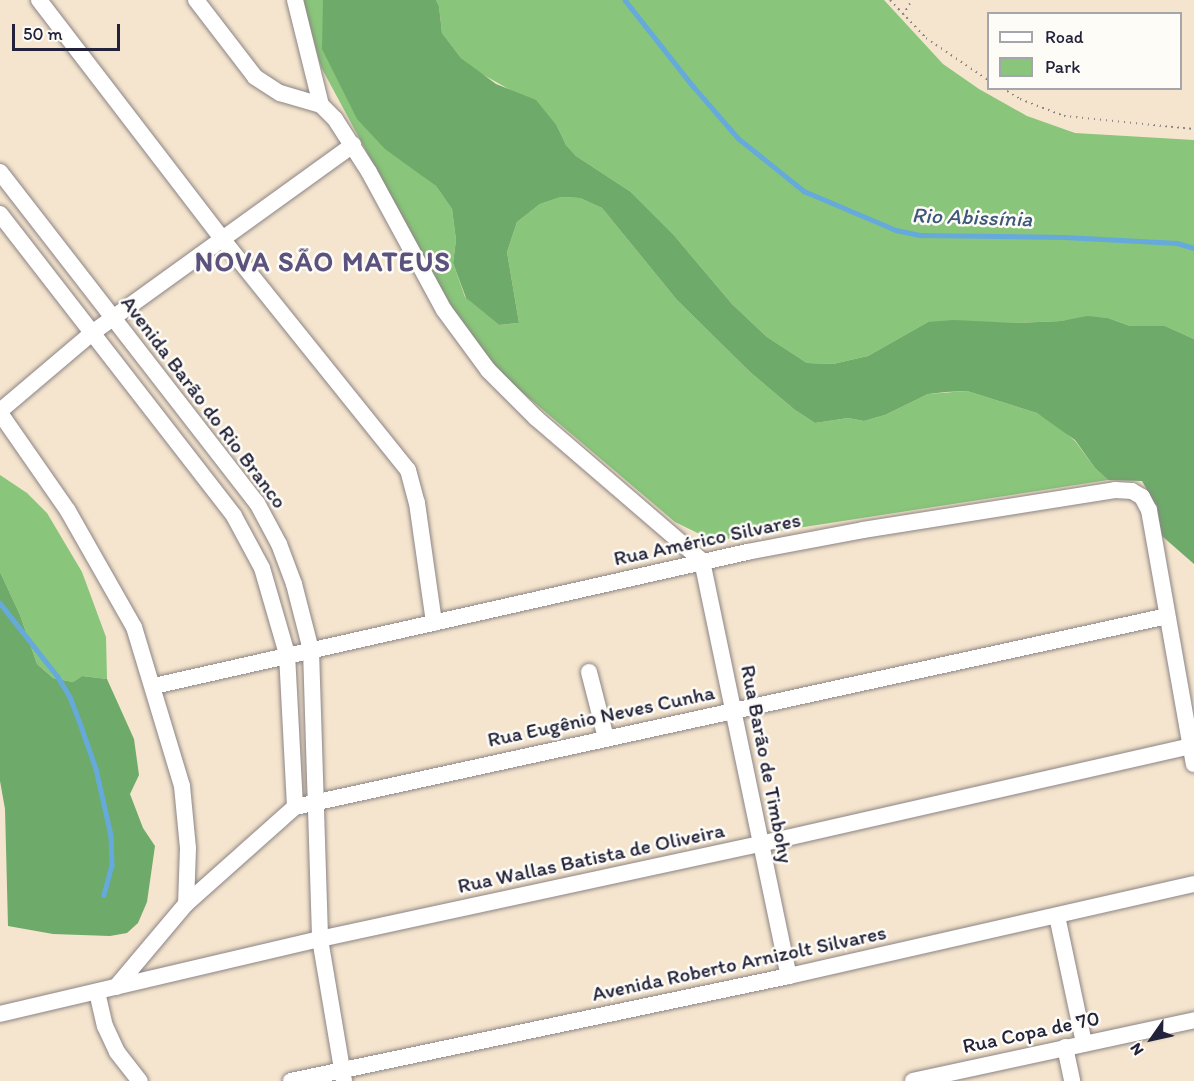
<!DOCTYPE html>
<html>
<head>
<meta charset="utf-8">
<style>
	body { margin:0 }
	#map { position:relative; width:1194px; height:1081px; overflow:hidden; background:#f5e5ce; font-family:Itim,sans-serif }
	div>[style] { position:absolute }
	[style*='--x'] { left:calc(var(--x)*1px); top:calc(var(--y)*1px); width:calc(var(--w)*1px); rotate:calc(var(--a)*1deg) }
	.green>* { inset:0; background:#89c57a }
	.forest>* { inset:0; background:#6eaa6a }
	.stream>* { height:4.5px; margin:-2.25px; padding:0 2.25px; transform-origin:2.25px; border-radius:2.25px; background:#66aadb }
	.path>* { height:2px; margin-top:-1px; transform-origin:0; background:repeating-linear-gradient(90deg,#8c8484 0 1.5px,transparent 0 6px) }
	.roads { filter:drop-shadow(0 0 2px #8c8484) drop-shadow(0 0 2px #8c8484) }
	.minor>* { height:16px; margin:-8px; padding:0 8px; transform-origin:8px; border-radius:8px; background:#fff }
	span { translate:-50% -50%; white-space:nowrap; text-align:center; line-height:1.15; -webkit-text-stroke:5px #fdfcf7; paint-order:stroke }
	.street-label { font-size:21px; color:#22223b }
	.water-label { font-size:22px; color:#3d587b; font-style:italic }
	.district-label { font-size:27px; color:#5b527d; font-weight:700; letter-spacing:1.5px }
	.legend { position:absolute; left:987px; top:12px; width:195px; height:78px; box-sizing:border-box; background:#fdfcf7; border:2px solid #a5a5ac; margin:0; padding:8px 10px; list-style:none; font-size:18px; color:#22223b }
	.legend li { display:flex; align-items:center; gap:12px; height:30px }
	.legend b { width:30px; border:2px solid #a5a5ac }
	.north { position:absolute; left:1122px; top:1009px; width:60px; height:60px; -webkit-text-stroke:4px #fdfcf7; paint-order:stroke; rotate:236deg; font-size:16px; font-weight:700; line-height:24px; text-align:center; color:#22223b }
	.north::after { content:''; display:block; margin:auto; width:21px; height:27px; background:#22223b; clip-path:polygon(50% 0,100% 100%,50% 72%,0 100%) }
	.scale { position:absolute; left:12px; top:24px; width:108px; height:27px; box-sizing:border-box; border:3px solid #22223b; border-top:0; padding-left:8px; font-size:18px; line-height:21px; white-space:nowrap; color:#22223b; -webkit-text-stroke:4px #fdfcf7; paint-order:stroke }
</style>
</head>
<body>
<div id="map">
	<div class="green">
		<i style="clip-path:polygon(302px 0,323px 0,414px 169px,436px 186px,452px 209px,456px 240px,453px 263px,465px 297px,499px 325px,519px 323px,507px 252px,517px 222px,540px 204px,561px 197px,580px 198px,602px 208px,677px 300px,750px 372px,795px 410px,815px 423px,848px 418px,864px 421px,885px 415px,928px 394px,967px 391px,1037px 413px,1057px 425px,1075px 441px,1095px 468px,1108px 480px,714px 541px,675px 522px,509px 381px,472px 339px,448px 303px,321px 67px)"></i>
		<i style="clip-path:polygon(436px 0,884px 0,943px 64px,979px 89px,1027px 116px,1075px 133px,1194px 140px,1194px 339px,1165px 326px,1130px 326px,1108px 318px,1087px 317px,1061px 321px,1015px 323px,928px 322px,868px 356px,833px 364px,807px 363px,767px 337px,732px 304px,672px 233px,631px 192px,576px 156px,566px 145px,557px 126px,514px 92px,480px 73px,461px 58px,442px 33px,439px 6px)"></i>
		<i style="clip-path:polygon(0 475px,27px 493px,47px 513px,82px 572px,106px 637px,107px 679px,82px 676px,73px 682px,53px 678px,37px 664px,20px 615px,0 572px)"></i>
	</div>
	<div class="forest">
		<i style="clip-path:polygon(323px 0,436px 0,439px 6px,442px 33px,461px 58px,496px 84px,536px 100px,557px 126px,566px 145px,576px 156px,631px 192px,672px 233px,732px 304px,767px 337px,807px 363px,833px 364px,868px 356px,928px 322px,954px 320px,1015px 323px,1061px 321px,1087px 316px,1108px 318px,1130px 326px,1165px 326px,1194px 339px,1194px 564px,1162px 536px,1155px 504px,1142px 481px,1108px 480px,1095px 468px,1075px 440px,1037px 413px,967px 391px,946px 392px,928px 394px,885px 415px,864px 421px,848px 418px,815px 423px,795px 410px,750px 372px,677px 300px,602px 208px,580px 198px,561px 197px,540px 204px,517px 222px,507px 252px,519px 323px,499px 325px,466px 298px,453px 263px,456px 240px,452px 209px,436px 186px,385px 149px,357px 119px,322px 49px)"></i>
		<i style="clip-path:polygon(0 572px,20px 615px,37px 664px,53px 678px,73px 682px,82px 676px,107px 679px,134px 739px,139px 775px,130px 794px,143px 828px,155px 846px,147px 902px,138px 923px,127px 933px,110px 936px,53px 934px,8px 926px,5px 809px,0 781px)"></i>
	</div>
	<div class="stream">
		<i style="--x:625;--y:0;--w:110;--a:51.7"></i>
		<i style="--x:693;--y:86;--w:69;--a:49.1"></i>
		<i style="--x:738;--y:138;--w:85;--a:38.8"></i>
		<i style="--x:804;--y:191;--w:100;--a:23"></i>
		<i style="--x:896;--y:230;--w:25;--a:12"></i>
		<i style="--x:920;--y:235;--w:144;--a:0.8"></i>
		<i style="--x:1064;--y:237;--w:113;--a:3"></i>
		<i style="--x:1177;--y:243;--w:18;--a:16"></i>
		<i style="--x:0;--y:603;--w:94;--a:51.9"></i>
		<i style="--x:58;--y:677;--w:23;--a:59"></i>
		<i style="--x:70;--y:697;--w:28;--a:69"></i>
		<i style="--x:80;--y:723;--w:49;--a:70.8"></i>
		<i style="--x:96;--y:769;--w:68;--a:77.2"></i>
		<i style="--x:111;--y:835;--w:30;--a:88"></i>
		<i style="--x:112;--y:865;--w:31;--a:105"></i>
	</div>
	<div class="path">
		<i style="--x:890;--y:0;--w:52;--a:46.5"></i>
		<i style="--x:926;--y:38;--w:75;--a:34.1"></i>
		<i style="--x:903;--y:15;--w:17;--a:-59"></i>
		<i style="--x:1002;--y:88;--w:21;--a:31"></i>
		<i style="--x:1020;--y:99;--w:47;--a:21.1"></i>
		<i style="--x:1064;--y:116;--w:131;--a:5.7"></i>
	</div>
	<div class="roads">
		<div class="minor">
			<i style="--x:39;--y:0;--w:302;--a:52.5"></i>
			<i style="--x:223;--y:240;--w:295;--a:51.2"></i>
			<i style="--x:408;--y:470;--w:34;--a:75"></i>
			<i style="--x:417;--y:503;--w:121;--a:81.9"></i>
			<i style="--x:196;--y:0;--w:97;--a:52.5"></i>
			<i style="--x:255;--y:77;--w:30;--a:33"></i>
			<i style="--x:280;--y:93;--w:43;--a:16.3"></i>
			<i style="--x:295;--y:0;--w:108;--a:76.1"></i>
			<i style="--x:321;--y:105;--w:20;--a:45"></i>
			<i style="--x:335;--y:119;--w:63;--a:57.3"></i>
			<i style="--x:369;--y:172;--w:157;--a:61.5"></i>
			<i style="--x:444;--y:310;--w:74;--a:53.7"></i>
			<i style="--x:488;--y:370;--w:68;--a:45"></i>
			<i style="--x:536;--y:418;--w:219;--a:40.7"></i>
			<i style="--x:702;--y:561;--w:424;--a:78.2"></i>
			<i style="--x:0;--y:172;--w:419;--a:52.2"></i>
			<i style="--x:257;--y:503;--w:47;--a:61.8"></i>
			<i style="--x:279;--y:544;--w:43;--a:69.4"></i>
			<i style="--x:294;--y:584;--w:68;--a:75.6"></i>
			<i style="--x:311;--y:650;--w:289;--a:88.2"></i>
			<i style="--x:320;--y:939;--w:144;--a:80.4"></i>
			<i style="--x:0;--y:214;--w:382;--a:52.2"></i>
			<i style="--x:234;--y:516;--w:59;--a:61.7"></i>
			<i style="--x:262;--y:568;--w:90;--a:73.8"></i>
			<i style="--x:287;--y:654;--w:153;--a:87"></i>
			<i style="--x:0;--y:411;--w:121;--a:-40.3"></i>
			<i style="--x:92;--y:333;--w:322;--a:-35.8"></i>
			<i style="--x:0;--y:413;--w:119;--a:55.2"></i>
			<i style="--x:68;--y:511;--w:133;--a:60.4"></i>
			<i style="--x:134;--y:627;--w:166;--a:73.2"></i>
			<i style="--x:182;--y:786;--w:62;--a:84.5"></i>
			<i style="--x:188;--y:848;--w:56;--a:92"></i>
			<i style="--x:589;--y:672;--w:68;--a:75.6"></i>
			<i style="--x:154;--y:686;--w:608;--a:-12.73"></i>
			<i style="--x:747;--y:552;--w:118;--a:-10.7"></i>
			<i style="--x:863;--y:530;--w:255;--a:-9"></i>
			<i style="--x:1115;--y:490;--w:17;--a:3"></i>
			<i style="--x:1132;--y:491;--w:12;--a:31"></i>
			<i style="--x:1142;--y:497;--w:15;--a:62"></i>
			<i style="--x:1149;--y:510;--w:258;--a:80"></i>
			<i style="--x:1057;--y:916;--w:130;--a:78"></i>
			<i style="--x:116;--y:987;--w:109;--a:-49.9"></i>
			<i style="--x:186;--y:904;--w:146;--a:-41.7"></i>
			<i style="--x:295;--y:807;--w:893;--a:-12.35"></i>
			<i style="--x:97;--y:992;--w:35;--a:77"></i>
			<i style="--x:105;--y:1026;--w:29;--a:65"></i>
			<i style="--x:117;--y:1052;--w:37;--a:52"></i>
			<i style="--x:0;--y:1014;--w:329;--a:-13.2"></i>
			<i style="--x:320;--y:939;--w:450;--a:-12.2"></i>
			<i style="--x:760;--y:844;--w:442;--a:-12.8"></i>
			<i style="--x:1065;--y:1047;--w:35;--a:78"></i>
			<i style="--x:291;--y:1081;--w:509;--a:-11.91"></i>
			<i style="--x:789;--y:976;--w:415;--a:-12.8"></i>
			<i style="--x:913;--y:1081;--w:288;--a:-12.2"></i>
		</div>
	</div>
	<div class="street-label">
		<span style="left:204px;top:402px;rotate:53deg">Avenida Barão do Rio Branco</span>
		<span style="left:707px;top:539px;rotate:-12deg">Rua Américo Silvares</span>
		<span style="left:601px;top:716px;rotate:-12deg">Rua Eugênio Neves Cunha</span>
		<span style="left:767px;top:764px;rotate:79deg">Rua Barão de Timbohy</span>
		<span style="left:591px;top:858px;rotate:-12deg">Rua Wallas Batista de Oliveira</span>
		<span style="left:739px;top:963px;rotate:-12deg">Avenida Roberto Arnizolt Silvares</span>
		<span style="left:1031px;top:1032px;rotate:-12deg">Rua Copa de 70</span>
	</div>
	<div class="water-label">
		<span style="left:972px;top:217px;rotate:2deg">Rio Abissínia</span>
	</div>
	<div class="district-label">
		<span style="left:323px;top:262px">NOVA SÃO MATEUS</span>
	</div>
	<ul class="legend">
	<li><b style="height:8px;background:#fff"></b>Road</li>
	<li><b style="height:16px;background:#89c57a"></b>Park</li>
	</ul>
	<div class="north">N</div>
	<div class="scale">50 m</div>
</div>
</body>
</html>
